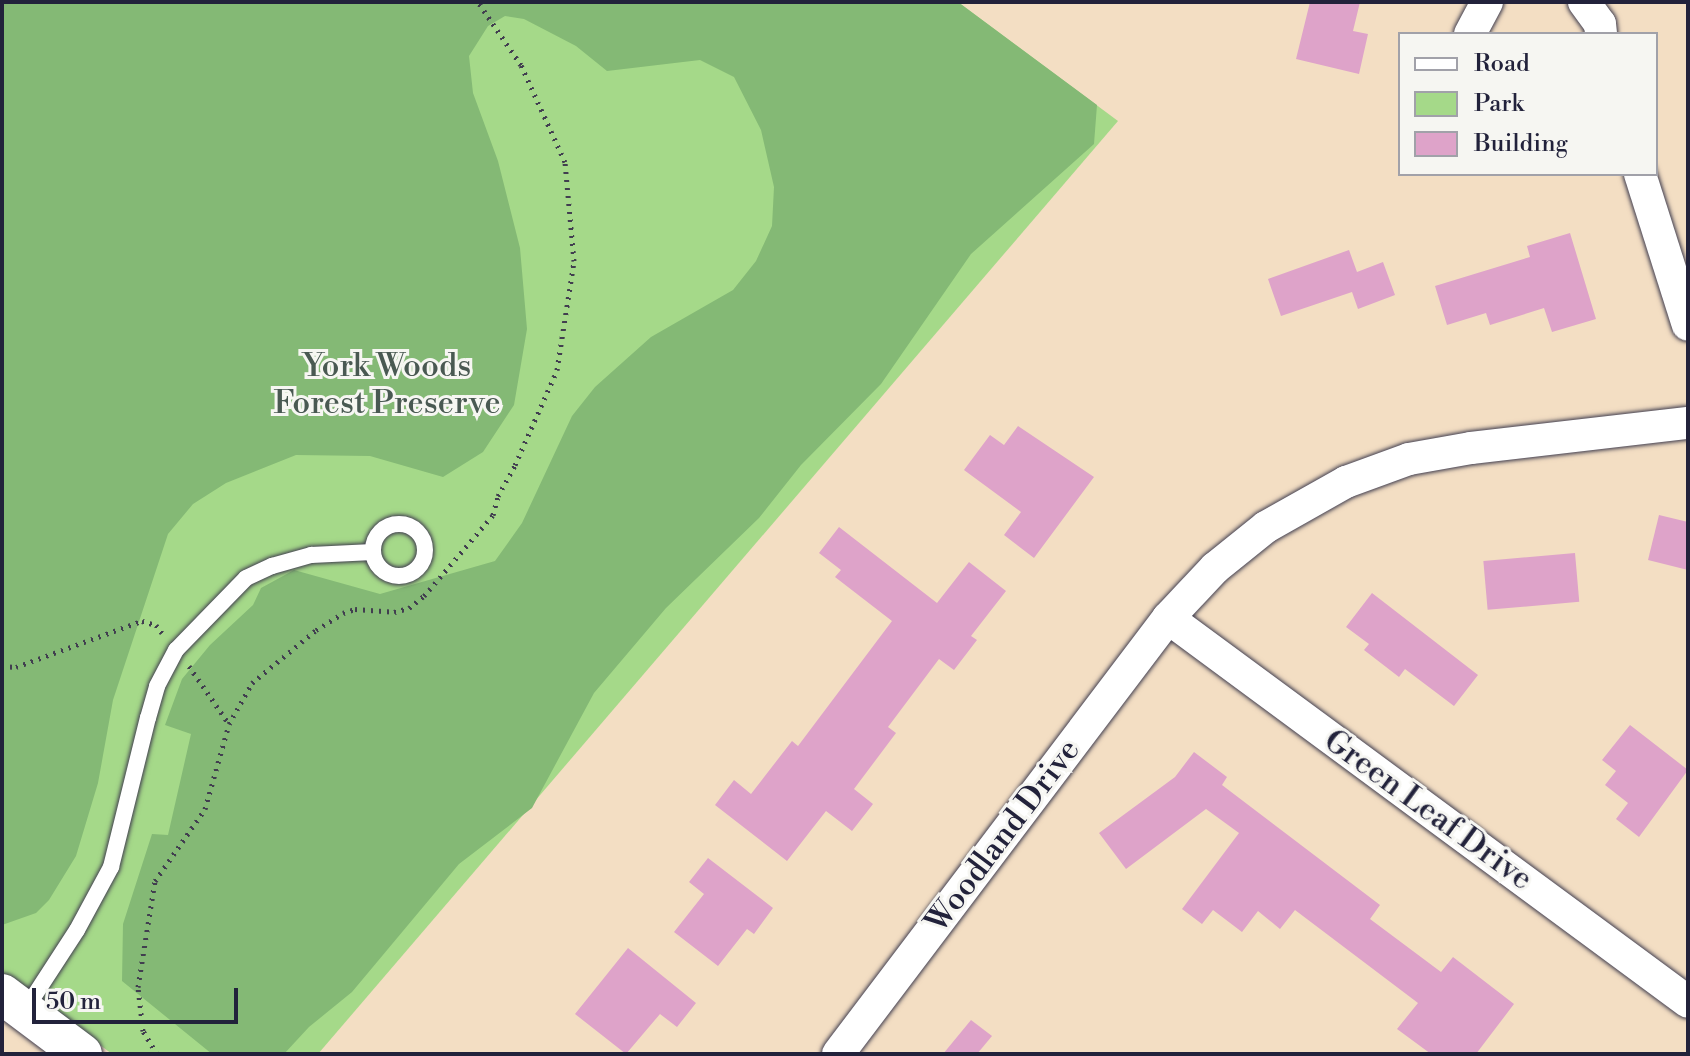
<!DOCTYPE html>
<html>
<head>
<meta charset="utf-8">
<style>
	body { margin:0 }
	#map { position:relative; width:1690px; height:1056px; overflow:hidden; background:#f3dec3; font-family:"Libre Bodoni",serif }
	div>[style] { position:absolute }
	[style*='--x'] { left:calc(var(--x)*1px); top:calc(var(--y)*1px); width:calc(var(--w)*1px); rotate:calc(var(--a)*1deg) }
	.green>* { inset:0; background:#a5d989 }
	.forest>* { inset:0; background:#84b975 }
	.building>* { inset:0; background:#dea3c9; transform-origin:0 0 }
	.path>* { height:5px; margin-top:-2.5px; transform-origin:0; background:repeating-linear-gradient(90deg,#413e4f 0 2px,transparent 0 8px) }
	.roads { filter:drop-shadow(0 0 2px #413e4f) drop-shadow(0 0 2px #413e4f) }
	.service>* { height:16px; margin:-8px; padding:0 8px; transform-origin:8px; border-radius:8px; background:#fff }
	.service>.ring { margin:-8px; padding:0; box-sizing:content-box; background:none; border:16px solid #fff; border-radius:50% }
	.minor>* { height:32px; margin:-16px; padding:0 16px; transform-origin:16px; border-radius:16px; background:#fff }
	.tertiary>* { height:40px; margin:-20px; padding:0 20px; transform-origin:20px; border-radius:20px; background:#fff }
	span { translate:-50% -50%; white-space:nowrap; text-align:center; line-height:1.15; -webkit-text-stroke:6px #f6f6f2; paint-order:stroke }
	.park-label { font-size:32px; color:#495952 }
	.street-label { font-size:32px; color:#22223b }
	.frame { position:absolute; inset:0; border:4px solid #22223b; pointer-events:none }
	.legend { position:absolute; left:1398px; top:32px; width:260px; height:144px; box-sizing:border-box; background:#f6f6f2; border:2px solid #a1a1a9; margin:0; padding:10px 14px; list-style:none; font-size:24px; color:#22223b }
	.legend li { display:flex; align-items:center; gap:16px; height:40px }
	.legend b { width:40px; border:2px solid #a1a1a9 }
	.scale { position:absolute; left:32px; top:988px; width:206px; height:36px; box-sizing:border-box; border:4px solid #22223b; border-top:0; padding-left:10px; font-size:24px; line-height:28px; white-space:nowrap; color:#22223b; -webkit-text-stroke:6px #f6f6f2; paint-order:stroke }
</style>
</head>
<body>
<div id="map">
	<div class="green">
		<i style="clip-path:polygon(2px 2px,958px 2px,1118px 121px,318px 1054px,112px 1054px,2px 972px)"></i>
	</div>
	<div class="forest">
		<i style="clip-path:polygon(2px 2px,958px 2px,1097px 105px,1094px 144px,971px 254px,881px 384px,801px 465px,759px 518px,666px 608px,594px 693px,532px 808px,459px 864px,352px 992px,309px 1027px,284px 1054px,212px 1054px,122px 981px,123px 924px,152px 834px,168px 835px,191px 734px,165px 725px,182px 679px,210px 645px,253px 605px,261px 588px,294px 570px,380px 594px,495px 561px,522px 523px,572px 416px,595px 387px,651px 337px,733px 290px,756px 261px,772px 226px,774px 187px,761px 130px,734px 77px,700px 60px,607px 71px,576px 46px,524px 19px,505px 16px,488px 26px,469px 56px,473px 93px,498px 161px,520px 248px,527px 329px,514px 405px,483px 452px,443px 477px,370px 456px,296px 455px,226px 483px,193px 504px,168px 534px,113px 700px,98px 783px,76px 856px,49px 900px,36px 913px,2px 925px)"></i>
	</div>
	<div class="building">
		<i style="clip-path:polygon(1310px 2px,1360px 2px,1353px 31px,1368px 34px,1359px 74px,1296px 59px)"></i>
		<i style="clip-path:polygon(1570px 233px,1596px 319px,1552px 332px,1544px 308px,1490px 325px,1486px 313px,1447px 325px,1435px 286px,1530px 257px,1527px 246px)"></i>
		<i style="clip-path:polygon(1349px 250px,1357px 272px,1383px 262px,1395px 295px,1358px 309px,1352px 292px,1281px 316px,1268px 279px)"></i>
		<i style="clip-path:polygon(1018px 426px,1094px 477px,1034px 558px,1004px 535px,1021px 512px,964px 470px,990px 435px,1004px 445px)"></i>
		<i style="clip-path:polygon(1659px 515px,1688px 522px,1688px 570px,1648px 560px)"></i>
		<i style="clip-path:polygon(839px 527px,937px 603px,969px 562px,1006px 591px,971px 636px,977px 640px,954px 670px,939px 659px,888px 727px,896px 733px,854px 789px,873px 804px,852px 831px,826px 811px,787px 861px,715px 805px,734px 780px,751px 794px,792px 741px,798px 746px,892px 621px,835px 577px,841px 570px,819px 553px)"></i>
		<i style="left:1575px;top:553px;width:49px;height:92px;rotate:85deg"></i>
		<i style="clip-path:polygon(1372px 593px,1478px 675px,1454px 706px,1405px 669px,1399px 677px,1364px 650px,1369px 644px,1346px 627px)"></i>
		<i style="clip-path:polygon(1630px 725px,1688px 770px,1639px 837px,1616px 819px,1628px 803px,1605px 785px,1616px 771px,1602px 760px)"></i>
		<i style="clip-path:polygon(1194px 752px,1227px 777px,1222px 785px,1380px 905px,1370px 919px,1441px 972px,1453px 957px,1514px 1004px,1476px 1054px,1431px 1054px,1397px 1029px,1418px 1003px,1295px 910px,1280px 929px,1258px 911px,1242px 932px,1213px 910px,1202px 924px,1182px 909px,1239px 833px,1206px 809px,1126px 869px,1099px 833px,1175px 777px)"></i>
		<i style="clip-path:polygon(708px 858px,773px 908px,754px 934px,747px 929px,718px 966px,674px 932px,704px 894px,689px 882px)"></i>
		<i style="clip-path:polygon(628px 948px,696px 1003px,677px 1027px,660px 1014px,626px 1054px,575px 1014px)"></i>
		<i style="clip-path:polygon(971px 1020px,992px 1036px,977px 1054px,943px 1054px)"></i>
	</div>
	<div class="path">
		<i style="--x:2;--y:666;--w:14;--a:4"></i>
		<i style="--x:16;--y:667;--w:134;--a:-20.1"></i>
		<i style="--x:142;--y:621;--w:15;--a:16"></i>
		<i style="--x:156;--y:625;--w:10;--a:53"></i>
		<i style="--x:189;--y:666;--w:70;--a:55.4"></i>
		<i style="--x:157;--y:1054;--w:27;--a:-121"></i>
		<i style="--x:143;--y:1031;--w:44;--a:-96.5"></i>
		<i style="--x:138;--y:987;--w:107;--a:-80.9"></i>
		<i style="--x:155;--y:881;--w:88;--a:-55.2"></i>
		<i style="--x:205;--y:809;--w:88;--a:-74.2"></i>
		<i style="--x:229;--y:724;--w:47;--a:-60.7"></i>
		<i style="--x:252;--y:683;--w:83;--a:-39.6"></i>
		<i style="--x:316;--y:630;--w:32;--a:-32"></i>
		<i style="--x:343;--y:613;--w:13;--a:-18"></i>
		<i style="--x:355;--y:609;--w:39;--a:4"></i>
		<i style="--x:394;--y:612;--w:16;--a:-15"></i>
		<i style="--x:409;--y:608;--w:19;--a:-39"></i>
		<i style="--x:424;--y:596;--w:106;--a:-49.6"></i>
		<i style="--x:493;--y:515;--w:20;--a:-75"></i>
		<i style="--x:498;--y:496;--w:35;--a:-61"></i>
		<i style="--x:515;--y:465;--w:104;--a:-66.1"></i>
		<i style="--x:557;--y:370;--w:110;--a:-81.1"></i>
		<i style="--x:574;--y:261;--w:99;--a:-95.2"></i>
		<i style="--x:565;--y:162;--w:107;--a:-114.4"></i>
		<i style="--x:521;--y:65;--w:76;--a:-124.3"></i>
	</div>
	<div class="roads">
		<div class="service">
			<i class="ring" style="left:373px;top:524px;width:36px;height:36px"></i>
			<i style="--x:25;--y:1010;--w:95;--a:-57"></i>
			<i style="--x:77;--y:930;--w:72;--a:-61.6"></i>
			<i style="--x:111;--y:867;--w:154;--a:-76.1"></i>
			<i style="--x:148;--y:718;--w:33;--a:-74"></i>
			<i style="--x:157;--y:686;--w:41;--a:-62.2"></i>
			<i style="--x:176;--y:650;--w:100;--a:-45.8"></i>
			<i style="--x:246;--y:578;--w:29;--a:-25"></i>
			<i style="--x:272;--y:566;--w:41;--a:-15.8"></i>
			<i style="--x:311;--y:555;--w:62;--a:-2.8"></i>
		</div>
		<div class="minor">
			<i style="--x:1584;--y:2;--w:27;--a:54"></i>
			<i style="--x:1600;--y:24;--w:10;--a:84"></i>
			<i style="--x:1470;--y:34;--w:36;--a:-62"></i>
			<i style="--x:1640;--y:174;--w:158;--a:72.4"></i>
			<i style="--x:1168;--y:618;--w:646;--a:36.44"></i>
			<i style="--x:838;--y:1054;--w:547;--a:-52.88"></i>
			<i style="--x:1168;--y:618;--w:69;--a:-46.8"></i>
			<i style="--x:1215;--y:568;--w:65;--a:-38.8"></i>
			<i style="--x:1266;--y:527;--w:92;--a:-29.4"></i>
			<i style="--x:1346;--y:482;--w:67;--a:-20.1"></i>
			<i style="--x:1409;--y:459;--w:63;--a:-10.1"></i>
			<i style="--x:1471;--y:448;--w:218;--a:-6.6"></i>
		</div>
		<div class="tertiary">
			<i style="--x:2;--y:994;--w:100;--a:36.9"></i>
		</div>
	</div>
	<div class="park-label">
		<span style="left:387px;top:385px">York Woods<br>Forest Preserve</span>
	</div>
	<div class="street-label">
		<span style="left:1428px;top:810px;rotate:36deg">Green Leaf Drive</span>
		<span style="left:1003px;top:836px;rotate:-53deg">Woodland Drive</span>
	</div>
	<div class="frame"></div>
	<ul class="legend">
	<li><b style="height:10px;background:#fff"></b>Road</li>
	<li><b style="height:22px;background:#a5d989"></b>Park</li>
	<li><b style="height:22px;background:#dea3c9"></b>Building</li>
	</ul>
	<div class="scale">50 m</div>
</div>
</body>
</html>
